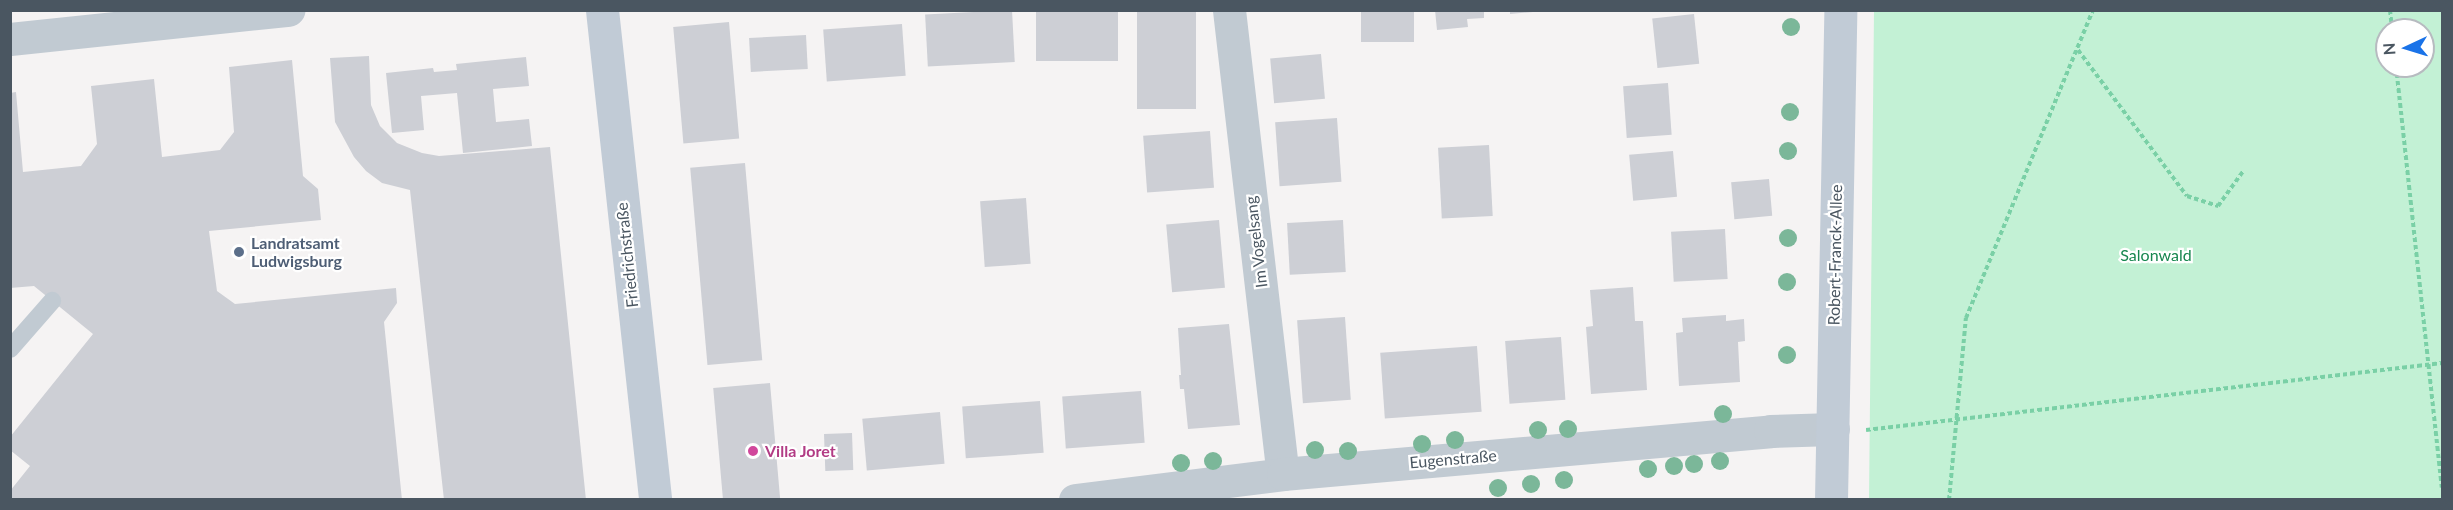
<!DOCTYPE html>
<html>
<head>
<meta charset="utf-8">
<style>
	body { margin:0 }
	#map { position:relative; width:2453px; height:510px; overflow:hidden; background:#f5f3f3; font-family:Lato,sans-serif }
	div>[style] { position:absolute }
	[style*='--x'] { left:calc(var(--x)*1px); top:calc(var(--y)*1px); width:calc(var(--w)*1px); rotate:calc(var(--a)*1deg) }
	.green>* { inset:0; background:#c3f1d5 }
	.building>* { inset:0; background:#cdcfd5; transform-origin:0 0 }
	.path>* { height:4px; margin-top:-2px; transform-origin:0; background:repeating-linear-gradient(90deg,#7ad0a6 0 4.5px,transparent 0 7.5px) }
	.lane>* { height:18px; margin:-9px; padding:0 9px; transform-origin:9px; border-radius:9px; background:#c1cad2 }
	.street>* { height:33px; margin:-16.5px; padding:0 16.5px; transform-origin:16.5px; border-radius:16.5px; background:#c1cad2 }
	.secondary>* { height:33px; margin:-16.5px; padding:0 16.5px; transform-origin:16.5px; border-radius:16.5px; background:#c1cbd6 }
	.trees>* { width:18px; height:18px; margin:-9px; border-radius:50%; background:#7bb799 }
	.dots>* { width:16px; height:16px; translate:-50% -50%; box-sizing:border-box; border:3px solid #fff; border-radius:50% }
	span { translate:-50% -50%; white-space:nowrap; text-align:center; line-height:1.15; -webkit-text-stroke:4.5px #fff; paint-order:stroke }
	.street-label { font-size:16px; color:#4a5661 }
	.service-label { font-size:16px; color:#4e5e75; font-weight:700 }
	.left { translate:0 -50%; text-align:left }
	.park-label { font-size:16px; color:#17864f }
	.hotel-label { font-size:16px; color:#b23c85; font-weight:700 }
	.frame { position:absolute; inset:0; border:12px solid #4a5661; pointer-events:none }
	.north { position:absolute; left:2375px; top:18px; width:60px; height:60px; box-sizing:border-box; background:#fff; border:2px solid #b7bbc0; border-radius:50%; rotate:266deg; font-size:16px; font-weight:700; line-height:24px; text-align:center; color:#4a5661 }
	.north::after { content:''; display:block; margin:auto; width:21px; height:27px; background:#1a73e8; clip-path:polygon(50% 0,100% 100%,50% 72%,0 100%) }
</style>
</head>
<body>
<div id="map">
	<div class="green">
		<i style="clip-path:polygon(evenodd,1874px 11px,2442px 11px,2442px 499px,1869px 499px,1874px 11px,2387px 30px,2423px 30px,2423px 66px,2387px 66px,2387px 30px)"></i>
	</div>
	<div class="building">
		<i style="left:1012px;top:10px;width:52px;height:87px;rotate:87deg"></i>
		<i style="left:1036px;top:10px;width:82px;height:51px"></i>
		<i style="left:1137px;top:10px;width:59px;height:99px"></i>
		<i style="left:1361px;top:10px;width:53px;height:32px"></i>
		<i style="clip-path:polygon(1435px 10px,1484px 10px,1484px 18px,1467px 19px,1468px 27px,1437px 30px)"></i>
		<i style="clip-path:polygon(1510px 10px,1533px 10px,1533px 12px,1510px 14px)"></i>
		<i style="left:1694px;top:14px;width:50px;height:42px;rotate:84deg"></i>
		<i style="left:729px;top:22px;width:117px;height:56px;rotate:85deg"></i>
		<i style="left:902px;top:24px;width:52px;height:79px;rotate:86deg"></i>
		<i style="left:806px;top:35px;width:34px;height:57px;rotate:87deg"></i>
		<i style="left:1321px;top:54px;width:45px;height:51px;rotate:85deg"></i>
		<i style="clip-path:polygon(369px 56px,371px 105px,380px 126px,397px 143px,422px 153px,439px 156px,550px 147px,586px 500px,444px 500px,410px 190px,382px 183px,366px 171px,354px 157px,335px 122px,330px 58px)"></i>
		<i style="clip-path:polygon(526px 57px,529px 86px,493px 89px,496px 122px,529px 119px,532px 146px,463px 153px,457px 93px,421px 96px,424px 130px,392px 133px,386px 73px,433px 68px,434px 72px,457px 70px,456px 64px)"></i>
		<i style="clip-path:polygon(292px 60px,303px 176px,318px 189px,321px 220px,209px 231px,217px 291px,235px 304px,396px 288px,397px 303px,384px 322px,402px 500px,10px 500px,10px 491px,30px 466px,10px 450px,10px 437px,93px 334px,34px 286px,10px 288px,10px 93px,16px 92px,23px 172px,81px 166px,97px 144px,91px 86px,154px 79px,162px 157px,220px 150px,234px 132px,229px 67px)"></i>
		<i style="left:1668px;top:83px;width:52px;height:45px;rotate:86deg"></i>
		<i style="left:1337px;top:118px;width:64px;height:62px;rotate:86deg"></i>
		<i style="left:1210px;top:131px;width:57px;height:67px;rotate:86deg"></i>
		<i style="left:1489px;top:145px;width:71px;height:51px;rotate:87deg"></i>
		<i style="left:1673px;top:151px;width:46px;height:44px;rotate:85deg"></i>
		<i style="left:745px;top:163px;width:198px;height:55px;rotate:85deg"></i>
		<i style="left:1769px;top:179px;width:37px;height:38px;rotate:85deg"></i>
		<i style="left:1026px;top:198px;width:66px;height:46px;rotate:86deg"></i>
		<i style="left:1219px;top:220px;width:68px;height:53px;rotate:85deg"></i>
		<i style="left:1343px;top:220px;width:52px;height:56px;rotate:87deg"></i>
		<i style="left:1725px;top:229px;width:50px;height:54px;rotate:87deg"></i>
		<i style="clip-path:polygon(1633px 287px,1635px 321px,1643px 321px,1647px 390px,1591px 394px,1586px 327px,1593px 326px,1590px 290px)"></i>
		<i style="clip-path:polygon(1726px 315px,1726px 321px,1744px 319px,1745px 341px,1738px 342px,1740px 382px,1679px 386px,1676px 333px,1683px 332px,1682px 318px)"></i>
		<i style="left:1345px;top:317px;width:83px;height:48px;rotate:86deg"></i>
		<i style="clip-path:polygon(1229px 324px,1240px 425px,1188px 429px,1184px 389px,1180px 389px,1179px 375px,1181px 375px,1178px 328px)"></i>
		<i style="left:1561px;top:337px;width:63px;height:56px;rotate:86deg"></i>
		<i style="left:1477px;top:346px;width:66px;height:97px;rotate:86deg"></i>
		<i style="left:770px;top:383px;width:116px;height:57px;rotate:85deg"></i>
		<i style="left:1141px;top:391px;width:52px;height:79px;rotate:86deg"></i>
		<i style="left:1040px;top:401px;width:52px;height:78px;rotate:86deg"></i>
		<i style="left:940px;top:412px;width:52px;height:78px;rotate:85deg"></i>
		<i style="left:852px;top:433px;width:37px;height:28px;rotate:88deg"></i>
	</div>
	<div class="path">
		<i style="--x:2390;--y:10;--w:20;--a:84"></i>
		<i style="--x:2078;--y:50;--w:182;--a:53.3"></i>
		<i style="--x:2187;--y:196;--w:33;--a:18"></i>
		<i style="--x:2218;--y:206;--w:44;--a:-54.2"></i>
		<i style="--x:2396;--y:66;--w:424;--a:83.8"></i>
		<i style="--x:1866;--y:430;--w:580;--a:-6.63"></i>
		<i style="--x:1949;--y:500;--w:183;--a:-84.7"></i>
		<i style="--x:1966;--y:318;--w:333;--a:-67.6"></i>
	</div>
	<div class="lane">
		<i style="--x:10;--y:349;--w:64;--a:-48.8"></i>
	</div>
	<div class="street">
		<i style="--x:1229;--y:10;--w:467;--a:83.4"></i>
		<i style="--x:10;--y:39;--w:280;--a:-6"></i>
		<i style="--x:1075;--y:500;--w:210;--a:-7.1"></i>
		<i style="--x:1283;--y:474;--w:489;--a:-5"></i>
		<i style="--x:1770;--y:431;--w:63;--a:-1.8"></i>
	</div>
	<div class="secondary">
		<i style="--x:602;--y:10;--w:493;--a:83.8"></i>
		<i style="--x:1831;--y:500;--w:490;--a:-88.9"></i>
	</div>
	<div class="trees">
		<i style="left:1791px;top:27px"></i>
		<i style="left:1790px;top:112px"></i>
		<i style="left:1788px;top:151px"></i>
		<i style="left:1788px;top:238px"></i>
		<i style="left:1787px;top:282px"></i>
		<i style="left:1787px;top:355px"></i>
		<i style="left:1723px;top:414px"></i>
		<i style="left:1568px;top:429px"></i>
		<i style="left:1538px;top:430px"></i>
		<i style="left:1455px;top:440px"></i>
		<i style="left:1422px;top:444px"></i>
		<i style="left:1315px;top:450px"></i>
		<i style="left:1348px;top:451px"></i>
		<i style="left:1213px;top:461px"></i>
		<i style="left:1720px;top:461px"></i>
		<i style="left:1181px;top:463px"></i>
		<i style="left:1694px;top:464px"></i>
		<i style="left:1674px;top:466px"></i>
		<i style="left:1648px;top:469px"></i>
		<i style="left:1564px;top:480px"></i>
		<i style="left:1531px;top:484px"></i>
		<i style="left:1498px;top:488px"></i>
	</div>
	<div class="dots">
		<i style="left:239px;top:252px;background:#5c6f8a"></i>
		<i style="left:753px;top:451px;background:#d1479c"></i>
	</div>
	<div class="street-label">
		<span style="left:1256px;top:242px;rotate:-97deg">Im Vogelsang</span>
		<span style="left:627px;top:255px;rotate:-96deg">Friedrichstraße</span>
		<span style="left:1835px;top:255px;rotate:-89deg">Robert-Franck-Allee</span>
		<span style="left:1453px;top:459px;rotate:-5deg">Eugenstraße</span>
	</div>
	<div class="service-label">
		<span class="left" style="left:251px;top:252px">Landratsamt<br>Ludwigsburg</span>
	</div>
	<div class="park-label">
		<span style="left:2156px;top:255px">Salonwald</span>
	</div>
	<div class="hotel-label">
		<span class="left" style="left:765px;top:451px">Villa Joret</span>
	</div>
	<div class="frame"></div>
	<div class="north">N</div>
</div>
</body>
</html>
